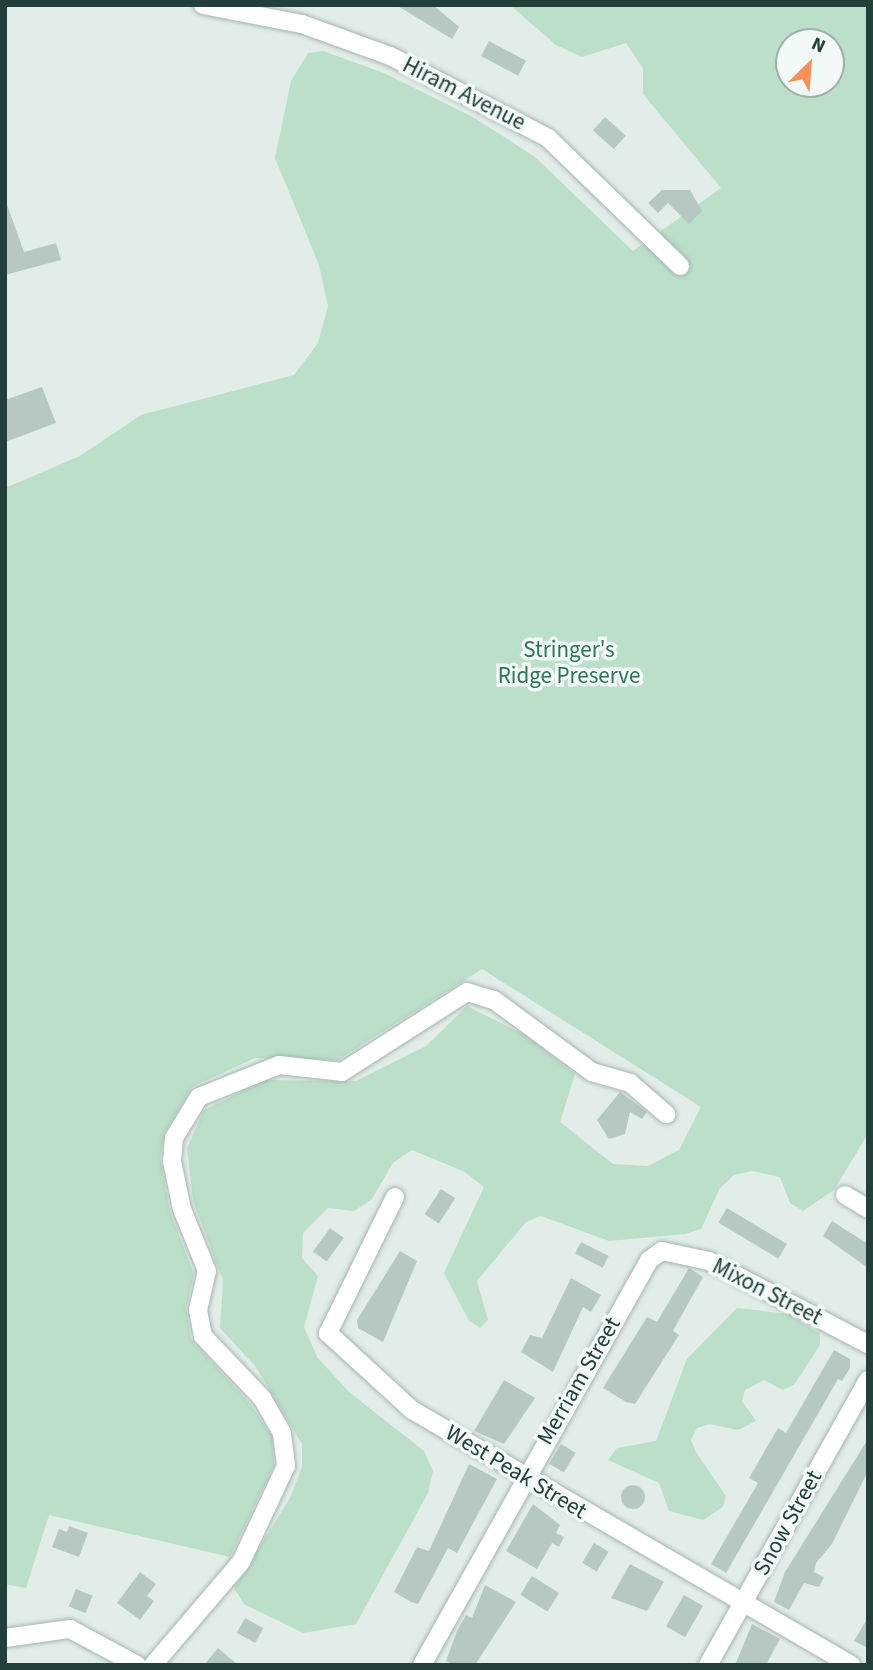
<!DOCTYPE html>
<html>
<head>
<meta charset="utf-8">
<style>
	body { margin:0 }
	#map { position:relative; width:873px; height:1670px; overflow:hidden; background:#e2ede9; font-family:"Source Sans 3",sans-serif }
	div>[style] { position:absolute }
	[style*='--x'] { left:calc(var(--x)*1px); top:calc(var(--y)*1px); width:calc(var(--w)*1px); rotate:calc(var(--a)*1deg) }
	.green>* { inset:0; background:#bbdfc8 }
	.building>* { inset:0; background:#b7c8c3; transform-origin:0 0 }
	.round { border-radius:50% }
	.roads { filter:drop-shadow(0 0 2px #a5b5b1) drop-shadow(0 0 2px #a5b5b1) }
	.minor>* { height:18px; margin:-9px; padding:0 9px; transform-origin:9px; border-radius:9px; background:#fff }
	span { translate:-50% -50%; white-space:nowrap; text-align:center; line-height:1.15; -webkit-text-stroke:7px #f3f9f7; paint-order:stroke }
	.street-label { font-size:23px; color:#223f3a }
	.park-label { font-size:23px; color:#2a7751 }
	.frame { position:absolute; inset:0; border:7px solid #223f3a; pointer-events:none }
	.north { position:absolute; left:775px; top:28px; width:70px; height:70px; box-sizing:border-box; background:#f3f9f7; border:2px solid #9fafab; border-radius:50%; rotate:25deg; font-size:19px; font-weight:700; line-height:28px; text-align:center; color:#223f3a }
	.north::after { content:''; display:block; margin:auto; width:24px; height:32px; background:#f69058; clip-path:polygon(50% 0,100% 100%,50% 72%,0 100%) }
</style>
</head>
<body>
<div id="map">
	<div class="green">
		<i style="clip-path:polygon(evenodd,510px 5px,868px 5px,868px 1134px,834px 1190px,803px 1211px,790px 1203px,780px 1177px,752px 1171px,734px 1175px,720px 1188px,701px 1229px,685px 1234px,609px 1241px,541px 1216px,526px 1222px,477px 1281px,488px 1320px,480px 1328px,469px 1321px,444px 1273px,484px 1187px,465px 1172px,412px 1150px,393px 1163px,372px 1199px,354px 1211px,328px 1208px,303px 1233px,302px 1258px,318px 1276px,304px 1327px,317px 1357px,349px 1392px,424px 1451px,433px 1471px,428px 1493px,356px 1624px,303px 1633px,244px 1604px,234px 1588px,290px 1498px,302px 1467px,302px 1444px,255px 1366px,220px 1328px,223px 1280px,193px 1201px,187px 1148px,204px 1110px,265px 1080px,356px 1081px,426px 1046px,467px 1006px,527px 1036px,575px 1074px,560px 1122px,613px 1164px,648px 1166px,679px 1150px,701px 1107px,482px 969px,338px 1060px,255px 1058px,192px 1087px,165px 1132px,160px 1157px,170px 1212px,194px 1274px,186px 1308px,191px 1339px,251px 1405px,272px 1437px,274px 1466px,230px 1557px,49px 1515px,26px 1588px,5px 1584px,5px 488px,80px 456px,141px 415px,294px 375px,318px 343px,328px 306px,319px 265px,275px 158px,291px 81px,308px 53px,323px 51px,384px 73px,473px 117px,535px 157px,633px 251px,721px 188px,643px 94px,643px 68px,626px 43px,582px 57px,556px 45px,510px 5px,789px 42px,831px 42px,831px 84px,789px 84px,789px 42px)"></i>
		<i style="clip-path:polygon(737px 1308px,789px 1314px,820px 1334px,820px 1345px,794px 1385px,783px 1390px,764px 1380px,745px 1390px,742px 1401px,756px 1421px,738px 1430px,710px 1424px,697px 1428px,691px 1440px,696px 1452px,726px 1496px,723px 1507px,703px 1520px,669px 1511px,659px 1483px,608px 1460px,617px 1448px,656px 1441px,687px 1359px)"></i>
	</div>
	<div class="building">
		<i style="clip-path:polygon(396px 5px,433px 5px,459px 27px,452px 39px)"></i>
		<i style="left:489px;top:41px;width:42px;height:17px;rotate:28deg"></i>
		<i style="left:605px;top:117px;width:28px;height:18px;rotate:42deg"></i>
		<i style="clip-path:polygon(662px 190px,690px 190px,702px 211px,689px 224px,668px 203px,658px 213px,648px 203px)"></i>
		<i style="clip-path:polygon(5px 199px,24px 252px,56px 243px,61px 260px,5px 275px)"></i>
		<i style="clip-path:polygon(42px 387px,56px 423px,5px 442px,5px 400px)"></i>
		<i style="clip-path:polygon(620px 1092px,647px 1112px,642px 1119px,630px 1112px,625px 1134px,609px 1139px,597px 1120px)"></i>
		<i style="left:441px;top:1189px;width:17px;height:30px;rotate:33deg"></i>
		<i style="left:727px;top:1208px;width:70px;height:17px;rotate:31deg"></i>
		<i style="clip-path:polygon(832px 1221px,868px 1244px,868px 1268px,823px 1236px)"></i>
		<i style="left:330px;top:1228px;width:17px;height:29px;rotate:36deg"></i>
		<i style="left:581px;top:1242px;width:31px;height:13px;rotate:27deg"></i>
		<i style="clip-path:polygon(400px 1251px,417px 1261px,383px 1342px,358px 1328px,357px 1320px)"></i>
		<i style="clip-path:polygon(689px 1268px,703px 1277px,673px 1331px,679px 1335px,635px 1404px,626px 1402px,603px 1388px,647px 1317px,657px 1322px)"></i>
		<i style="clip-path:polygon(571px 1278px,601px 1295px,591px 1312px,583px 1307px,553px 1372px,521px 1352px,530px 1335px,542px 1338px)"></i>
		<i style="clip-path:polygon(834px 1350px,850px 1359px,850px 1368px,842px 1381px,838px 1379px,726px 1573px,711px 1564px,758px 1483px,749px 1478px,778px 1428px,786px 1433px)"></i>
		<i style="clip-path:polygon(504px 1380px,535px 1398px,504px 1444px,474px 1431px)"></i>
		<i style="clip-path:polygon(868px 1439px,868px 1471px,832px 1544px,816px 1563px,814px 1572px,824px 1577px,819px 1587px,804px 1583px,789px 1610px,774px 1602px,785px 1572px)"></i>
		<i style="left:561px;top:1444px;width:17px;height:23px;rotate:31deg"></i>
		<i style="clip-path:polygon(469px 1464px,497px 1479px,457px 1553px,448px 1548px,418px 1604px,411px 1602px,394px 1592px,417px 1547px,429px 1551px)"></i>
		<i class="round" style="left:621px;top:1485px;width:24px;height:24px"></i>
		<i style="clip-path:polygon(533px 1504px,560px 1525px,556px 1533px,564px 1537px,559px 1547px,552px 1543px,537px 1569px,506px 1551px)"></i>
		<i style="clip-path:polygon(69px 1526px,88px 1533px,79px 1557px,52px 1547px,59px 1529px,67px 1532px)"></i>
		<i style="left:594px;top:1543px;width:17px;height:23px;rotate:31deg"></i>
		<i style="clip-path:polygon(630px 1564px,664px 1582px,647px 1611px,611px 1598px)"></i>
		<i style="clip-path:polygon(140px 1572px,156px 1584px,147px 1596px,154px 1601px,140px 1620px,117px 1603px)"></i>
		<i style="left:532px;top:1576px;width:32px;height:22px;rotate:32deg"></i>
		<i style="clip-path:polygon(485px 1585px,516px 1602px,475px 1665px,454px 1665px,446px 1661px,457px 1631px,466px 1615px,472px 1618px)"></i>
		<i style="left:76px;top:1589px;width:18px;height:19px;rotate:22deg"></i>
		<i style="left:684px;top:1595px;width:22px;height:36px;rotate:30deg"></i>
		<i style="clip-path:polygon(868px 1617px,868px 1648px,854px 1641px)"></i>
		<i style="left:245px;top:1618px;width:21px;height:17px;rotate:29deg"></i>
		<i style="clip-path:polygon(752px 1624px,780px 1639px,766px 1665px,735px 1665px)"></i>
		<i style="clip-path:polygon(218px 1648px,238px 1665px,204px 1665px)"></i>
	</div>
	<div class="roads">
		<div class="minor">
			<i style="--x:203;--y:5;--w:101;--a:10.9"></i>
			<i style="--x:302;--y:24;--w:94;--a:20"></i>
			<i style="--x:390;--y:56;--w:178;--a:27.4"></i>
			<i style="--x:548;--y:138;--w:184;--a:44.1"></i>
			<i style="--x:845;--y:1195;--w:27;--a:31"></i>
			<i style="--x:395;--y:1197;--w:152;--a:116.2"></i>
			<i style="--x:328;--y:1333;--w:114;--a:42.5"></i>
			<i style="--x:412;--y:1410;--w:508;--a:30.15"></i>
			<i style="--x:5;--y:1638;--w:66;--a:-7.9"></i>
			<i style="--x:70;--y:1629;--w:76;--a:28.2"></i>
			<i style="--x:153;--y:1665;--w:135;--a:-49.5"></i>
			<i style="--x:241;--y:1562;--w:106;--a:-64.9"></i>
			<i style="--x:286;--y:1466;--w:33;--a:-97"></i>
			<i style="--x:282;--y:1433;--w:40;--a:-119.7"></i>
			<i style="--x:262;--y:1398;--w:86;--a:-133.6"></i>
			<i style="--x:203;--y:1336;--w:26;--a:-101"></i>
			<i style="--x:198;--y:1310;--w:40;--a:-77"></i>
			<i style="--x:207;--y:1271;--w:67;--a:-112"></i>
			<i style="--x:182;--y:1209;--w:49;--a:-101.8"></i>
			<i style="--x:172;--y:1161;--w:23;--a:-85"></i>
			<i style="--x:174;--y:1138;--w:48;--a:-58.6"></i>
			<i style="--x:199;--y:1097;--w:86;--a:-21.8"></i>
			<i style="--x:279;--y:1065;--w:63;--a:6.3"></i>
			<i style="--x:342;--y:1072;--w:148;--a:-32.6"></i>
			<i style="--x:467;--y:992;--w:28;--a:17"></i>
			<i style="--x:494;--y:1000;--w:122;--a:36.3"></i>
			<i style="--x:592;--y:1072;--w:40;--a:16"></i>
			<i style="--x:630;--y:1083;--w:48;--a:40.7"></i>
			<i style="--x:422;--y:1665;--w:464;--a:-60.7"></i>
			<i style="--x:649;--y:1260;--w:16;--a:-35"></i>
			<i style="--x:662;--y:1251;--w:48;--a:12"></i>
			<i style="--x:709;--y:1261;--w:179;--a:27.6"></i>
			<i style="--x:708;--y:1665;--w:327;--a:-60.7"></i>
		</div>
	</div>
	<div class="street-label">
		<span style="left:464px;top:94px;rotate:27deg">Hiram Avenue</span>
		<span style="left:767px;top:1292px;rotate:27deg">Mixon Street</span>
		<span style="left:579px;top:1381px;rotate:-60deg">Merriam Street</span>
		<span style="left:516px;top:1472px;rotate:31deg">West Peak Street</span>
		<span style="left:788px;top:1523px;rotate:-61deg">Snow Street</span>
	</div>
	<div class="park-label">
		<span style="left:569px;top:663px">Stringer's<br>Ridge Preserve</span>
	</div>
	<div class="frame"></div>
	<div class="north">N</div>
</div>
</body>
</html>
